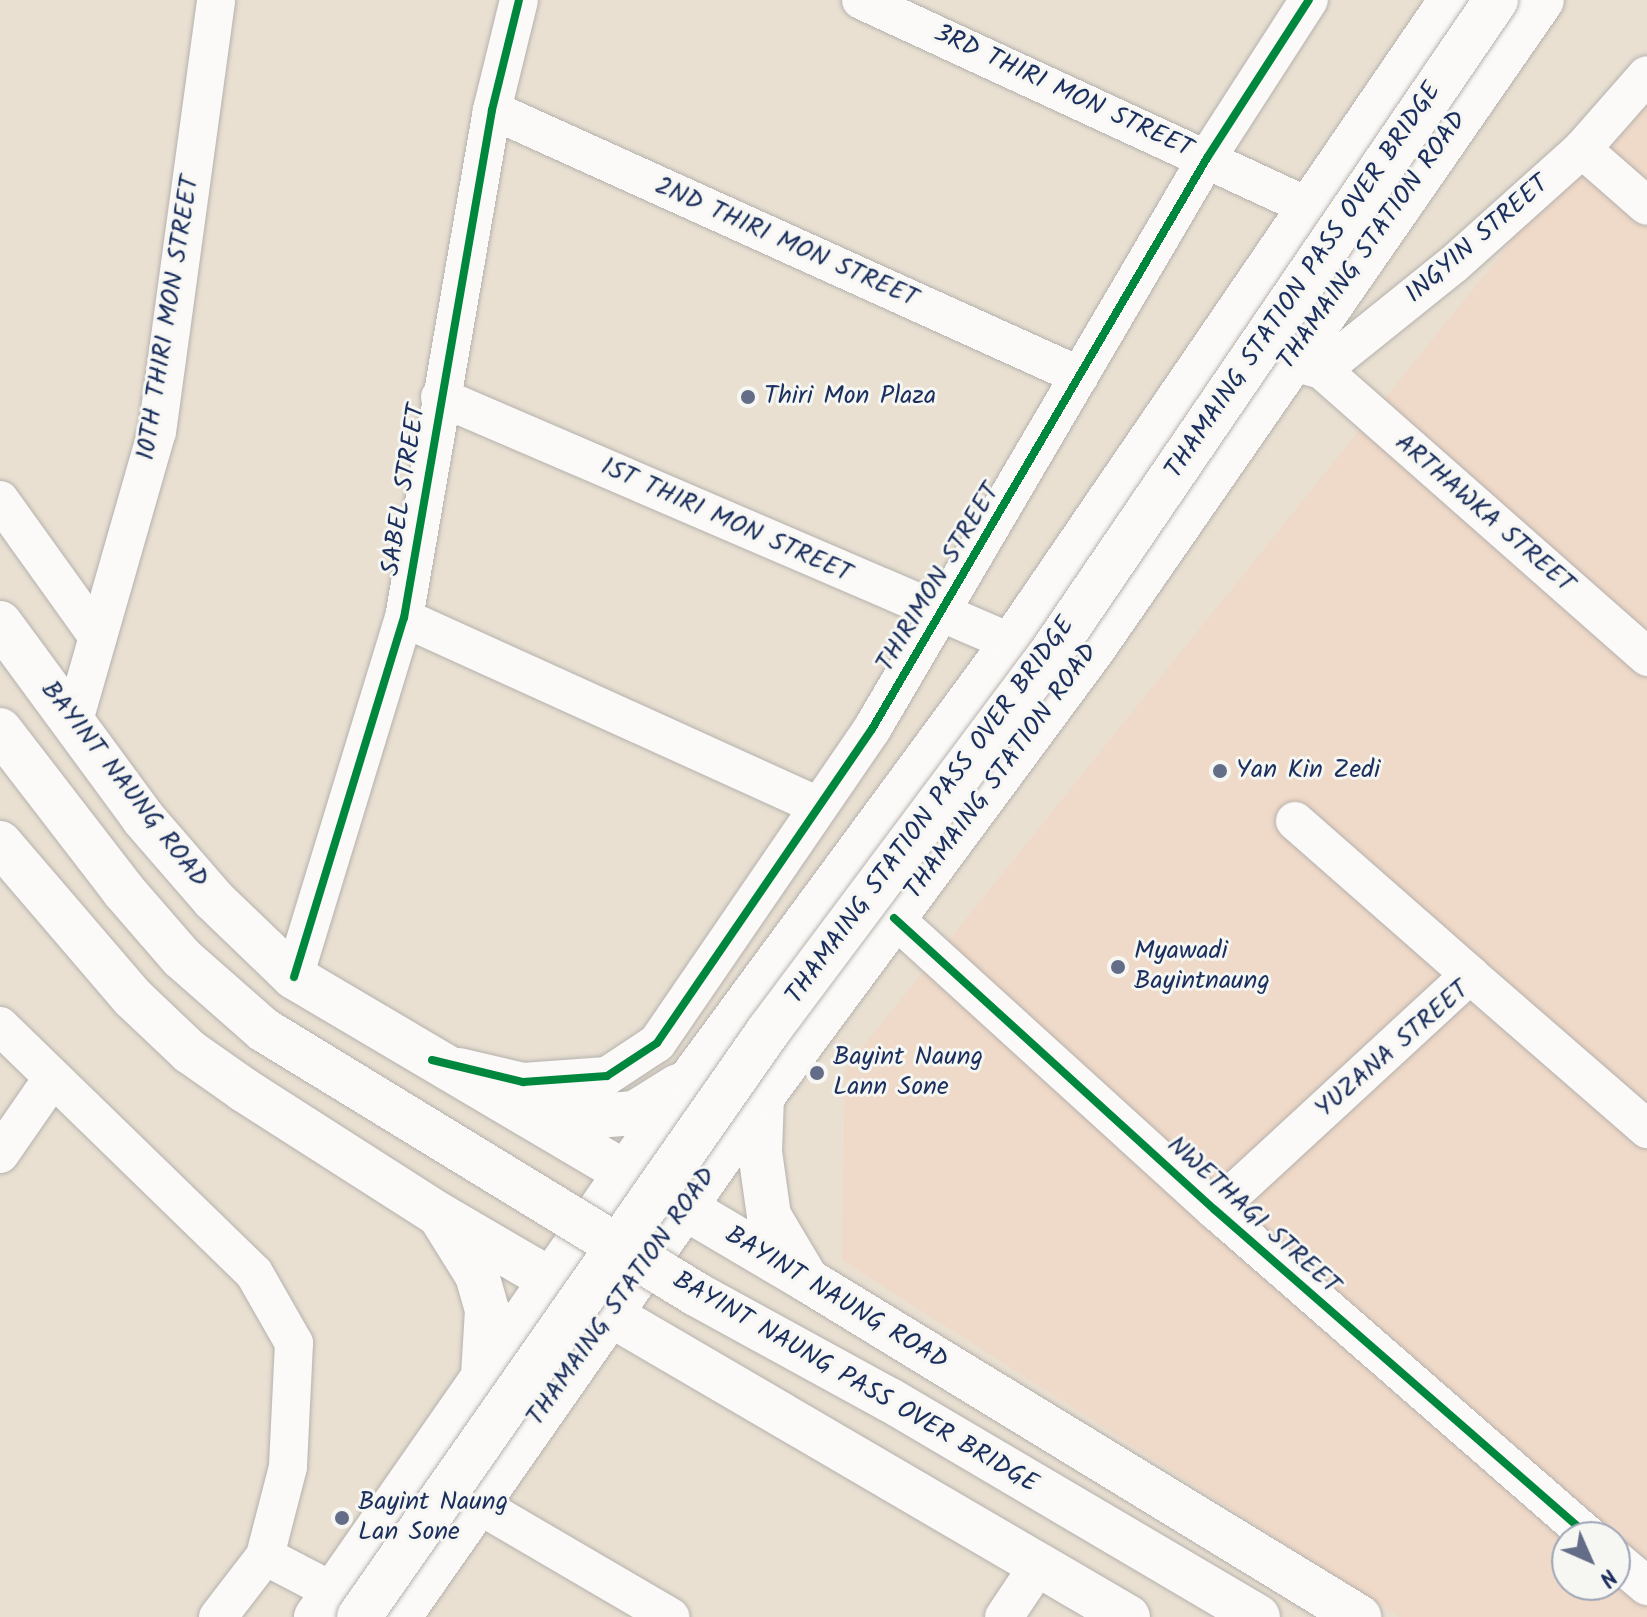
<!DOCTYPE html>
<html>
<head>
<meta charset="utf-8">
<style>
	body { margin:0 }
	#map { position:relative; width:1647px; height:1617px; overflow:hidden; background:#e9e0d2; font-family:Kalam,sans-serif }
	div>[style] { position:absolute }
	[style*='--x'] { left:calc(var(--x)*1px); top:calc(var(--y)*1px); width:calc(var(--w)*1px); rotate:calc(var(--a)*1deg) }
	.built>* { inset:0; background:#efd9c8 }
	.roads { filter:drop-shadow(0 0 2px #b5b1ad) drop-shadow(0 0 2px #b5b1ad) }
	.minor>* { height:38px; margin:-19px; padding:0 19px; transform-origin:19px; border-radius:19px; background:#fcfaf8 }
	.major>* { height:44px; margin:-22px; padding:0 22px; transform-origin:22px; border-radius:22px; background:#fcfaf8 }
	.bridges { filter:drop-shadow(0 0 2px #b5b1ad) drop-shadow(0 0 2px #b5b1ad) }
	.major-bridge>* { height:44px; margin:-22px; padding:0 22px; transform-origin:22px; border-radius:22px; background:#fcfaf8 }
	.cycleway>* { height:8px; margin:-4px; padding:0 4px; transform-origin:4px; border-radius:4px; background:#00873e }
	.dots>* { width:22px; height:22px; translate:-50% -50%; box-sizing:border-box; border:4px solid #f6f6f2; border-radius:50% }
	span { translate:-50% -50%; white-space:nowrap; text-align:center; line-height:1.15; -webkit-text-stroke:6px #f6f6f2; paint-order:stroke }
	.street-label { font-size:26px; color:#1b2f5e }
	.poi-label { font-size:26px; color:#1b2f5e }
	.left { translate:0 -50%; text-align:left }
	.north { position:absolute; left:1551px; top:1521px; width:80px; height:80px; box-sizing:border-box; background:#f6f6f2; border:2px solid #9ea6b7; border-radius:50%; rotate:135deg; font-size:22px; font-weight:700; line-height:32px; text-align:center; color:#1b2f5e }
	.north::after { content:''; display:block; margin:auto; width:28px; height:36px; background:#636d87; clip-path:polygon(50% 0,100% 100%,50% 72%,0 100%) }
</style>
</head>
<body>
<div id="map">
	<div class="built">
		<i style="clip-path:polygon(evenodd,1647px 73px,1647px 1617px,1400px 1617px,842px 1260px,845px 1069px,1647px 73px,1567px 1537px,1615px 1537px,1615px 1585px,1567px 1585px,1567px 1537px)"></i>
	</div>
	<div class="roads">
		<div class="minor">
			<i style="--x:861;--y:0;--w:491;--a:24.8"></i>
			<i style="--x:492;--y:110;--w:645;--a:24.34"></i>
			<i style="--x:1582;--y:149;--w:86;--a:41.2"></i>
			<i style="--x:1290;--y:361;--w:33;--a:16"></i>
			<i style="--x:1322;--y:370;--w:169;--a:-38.8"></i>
			<i style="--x:1454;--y:264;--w:172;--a:-41.9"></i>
			<i style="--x:1582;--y:149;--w:98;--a:-48.7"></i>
			<i style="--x:1322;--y:370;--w:434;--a:41.4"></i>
			<i style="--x:440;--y:397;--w:623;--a:23.27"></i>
			<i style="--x:0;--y:500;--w:168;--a:54.4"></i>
			<i style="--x:404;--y:618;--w:455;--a:24.4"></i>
			<i style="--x:73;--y:724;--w:304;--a:-74"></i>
			<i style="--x:157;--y:432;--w:436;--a:-82.2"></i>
			<i style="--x:1295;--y:821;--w:233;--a:41.3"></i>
			<i style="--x:894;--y:918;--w:434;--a:42.3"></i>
			<i style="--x:1215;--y:1210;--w:498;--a:41.1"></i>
			<i style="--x:294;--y:977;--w:375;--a:-73"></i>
			<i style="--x:404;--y:618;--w:516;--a:-80.17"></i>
			<i style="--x:492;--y:110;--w:113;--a:-76.2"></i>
			<i style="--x:0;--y:1026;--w:354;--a:44.2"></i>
			<i style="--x:254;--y:1273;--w:81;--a:60.3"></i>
			<i style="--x:294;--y:1343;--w:124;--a:92.8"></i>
			<i style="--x:288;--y:1467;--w:92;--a:104.5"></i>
			<i style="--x:265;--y:1556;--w:77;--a:127.6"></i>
			<i style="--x:459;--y:1067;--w:66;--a:13.2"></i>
			<i style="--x:523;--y:1082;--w:84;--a:-4.1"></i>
			<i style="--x:607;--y:1076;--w:60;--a:-33.4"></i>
			<i style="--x:657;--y:1043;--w:381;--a:-55.6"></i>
			<i style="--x:872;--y:729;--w:662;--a:-59.6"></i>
			<i style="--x:1207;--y:158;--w:188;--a:-57.2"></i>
			<i style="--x:0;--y:1154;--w:91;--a:-55.3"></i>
			<i style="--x:1215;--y:1210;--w:347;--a:-42.7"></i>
			<i style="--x:1470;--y:975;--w:235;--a:41"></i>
			<i style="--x:477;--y:1504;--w:224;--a:30.3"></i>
			<i style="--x:265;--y:1556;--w:78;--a:27.6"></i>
			<i style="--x:1615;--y:1559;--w:42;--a:40.2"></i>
			<i style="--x:1004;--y:1617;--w:61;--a:-56.3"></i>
		</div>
		<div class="major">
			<i style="--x:0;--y:623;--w:242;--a:53.7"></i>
			<i style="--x:143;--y:818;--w:108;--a:49.1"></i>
			<i style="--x:214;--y:900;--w:111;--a:43.9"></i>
			<i style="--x:294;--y:977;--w:596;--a:30.57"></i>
			<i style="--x:807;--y:1280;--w:647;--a:31.4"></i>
			<i style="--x:0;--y:843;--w:204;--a:49.4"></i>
			<i style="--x:133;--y:998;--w:79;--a:43.5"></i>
			<i style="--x:190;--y:1052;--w:66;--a:35.1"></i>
			<i style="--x:244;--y:1090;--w:230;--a:32.6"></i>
			<i style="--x:438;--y:1214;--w:799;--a:30.29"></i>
			<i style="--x:762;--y:1097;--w:55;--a:92.1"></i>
			<i style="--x:760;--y:1152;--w:65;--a:82"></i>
			<i style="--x:769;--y:1216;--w:69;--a:59.3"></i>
			<i style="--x:528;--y:1108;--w:44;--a:13.1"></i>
			<i style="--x:571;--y:1118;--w:64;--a:-4.5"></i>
			<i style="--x:635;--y:1113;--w:51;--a:-32.1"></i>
			<i style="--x:442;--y:1219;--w:66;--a:58"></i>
			<i style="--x:477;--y:1275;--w:36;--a:74"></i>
			<i style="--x:487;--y:1310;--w:65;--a:93.5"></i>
			<i style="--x:316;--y:1617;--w:656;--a:-55.12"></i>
			<i style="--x:691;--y:1079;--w:541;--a:-53.64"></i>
			<i style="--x:1012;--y:643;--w:779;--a:-55.68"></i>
			<i style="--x:399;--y:1617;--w:634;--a:-55.08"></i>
			<i style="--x:762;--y:1097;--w:557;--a:-53.54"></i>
			<i style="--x:1093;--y:649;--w:789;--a:-55.32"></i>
		</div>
	</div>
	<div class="bridges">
		<div class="major-bridge">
			<i style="--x:0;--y:730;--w:202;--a:52.4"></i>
			<i style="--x:123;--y:890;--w:90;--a:49.1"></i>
			<i style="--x:182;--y:958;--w:109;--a:41.3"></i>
			<i style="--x:264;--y:1030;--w:506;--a:31.43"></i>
			<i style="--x:696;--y:1294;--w:221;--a:28.7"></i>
			<i style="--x:890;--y:1400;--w:427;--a:30.5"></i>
			<i style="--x:359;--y:1617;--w:716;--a:-55.07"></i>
			<i style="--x:769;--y:1030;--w:467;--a:-53.2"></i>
			<i style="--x:1049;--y:656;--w:794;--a:-55.73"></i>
		</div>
	</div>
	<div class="cycleway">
		<i style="--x:894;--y:918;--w:434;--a:42.3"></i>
		<i style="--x:1215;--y:1210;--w:498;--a:41.1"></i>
		<i style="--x:294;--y:977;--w:375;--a:-73"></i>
		<i style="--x:404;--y:618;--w:516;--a:-80.17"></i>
		<i style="--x:492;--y:110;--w:113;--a:-76.2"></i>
		<i style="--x:432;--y:1060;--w:94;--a:13.6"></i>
		<i style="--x:523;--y:1082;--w:84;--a:-4.1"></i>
		<i style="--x:607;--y:1076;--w:60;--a:-33.4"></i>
		<i style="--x:657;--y:1043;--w:381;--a:-55.6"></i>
		<i style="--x:872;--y:729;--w:662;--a:-59.6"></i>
		<i style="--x:1207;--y:158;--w:188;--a:-57.2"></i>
	</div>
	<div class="dots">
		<i style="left:748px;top:397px;background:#636d87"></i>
		<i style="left:1220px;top:771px;background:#636d87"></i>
		<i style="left:1118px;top:967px;background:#636d87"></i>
		<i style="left:817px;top:1073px;background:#636d87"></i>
		<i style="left:342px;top:1518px;background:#636d87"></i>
	</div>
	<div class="street-label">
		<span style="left:1063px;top:92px;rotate:25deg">3RD THIRI MON STREET</span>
		<span style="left:1478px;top:240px;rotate:-41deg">INGYIN STREET</span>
		<span style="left:1373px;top:241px;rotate:-55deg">THAMAING STATION ROAD</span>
		<span style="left:786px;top:243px;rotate:24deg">2ND THIRI MON STREET</span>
		<span style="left:1304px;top:281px;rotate:-56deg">THAMAING STATION PASS OVER BRIDGE</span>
		<span style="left:169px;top:318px;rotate:-81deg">10TH THIRI MON STREET</span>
		<span style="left:405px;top:490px;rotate:-81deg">SABEL STREET</span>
		<span style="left:1484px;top:514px;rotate:41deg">ARTHAWKA STREET</span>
		<span style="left:726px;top:521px;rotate:24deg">1ST THIRI MON STREET</span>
		<span style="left:939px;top:578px;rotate:-59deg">THIRIMON STREET</span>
		<span style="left:1002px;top:772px;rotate:-54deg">THAMAING STATION ROAD</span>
		<span style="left:124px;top:785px;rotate:52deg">BAYINT NAUNG ROAD</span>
		<span style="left:931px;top:811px;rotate:-54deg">THAMAING STATION PASS OVER BRIDGE</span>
		<span style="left:1393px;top:1050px;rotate:-41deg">YUZANA STREET</span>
		<span style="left:1253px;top:1216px;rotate:42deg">NWETHAGI STREET</span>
		<span style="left:622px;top:1297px;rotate:-55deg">THAMAING STATION ROAD</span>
		<span style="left:836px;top:1299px;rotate:31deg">BAYINT NAUNG ROAD</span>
		<span style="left:855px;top:1383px;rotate:30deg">BAYINT NAUNG PASS OVER BRIDGE</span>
	</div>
	<div class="poi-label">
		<span class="left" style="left:764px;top:397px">Thiri Mon Plaza</span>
		<span class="left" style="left:1236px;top:771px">Yan Kin Zedi</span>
		<span class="left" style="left:1134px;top:967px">Myawadi<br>Bayintnaung</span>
		<span class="left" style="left:833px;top:1073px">Bayint Naung<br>Lann Sone</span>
		<span class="left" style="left:358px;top:1518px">Bayint Naung<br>Lan Sone</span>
	</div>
	<div class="north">N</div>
</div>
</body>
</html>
